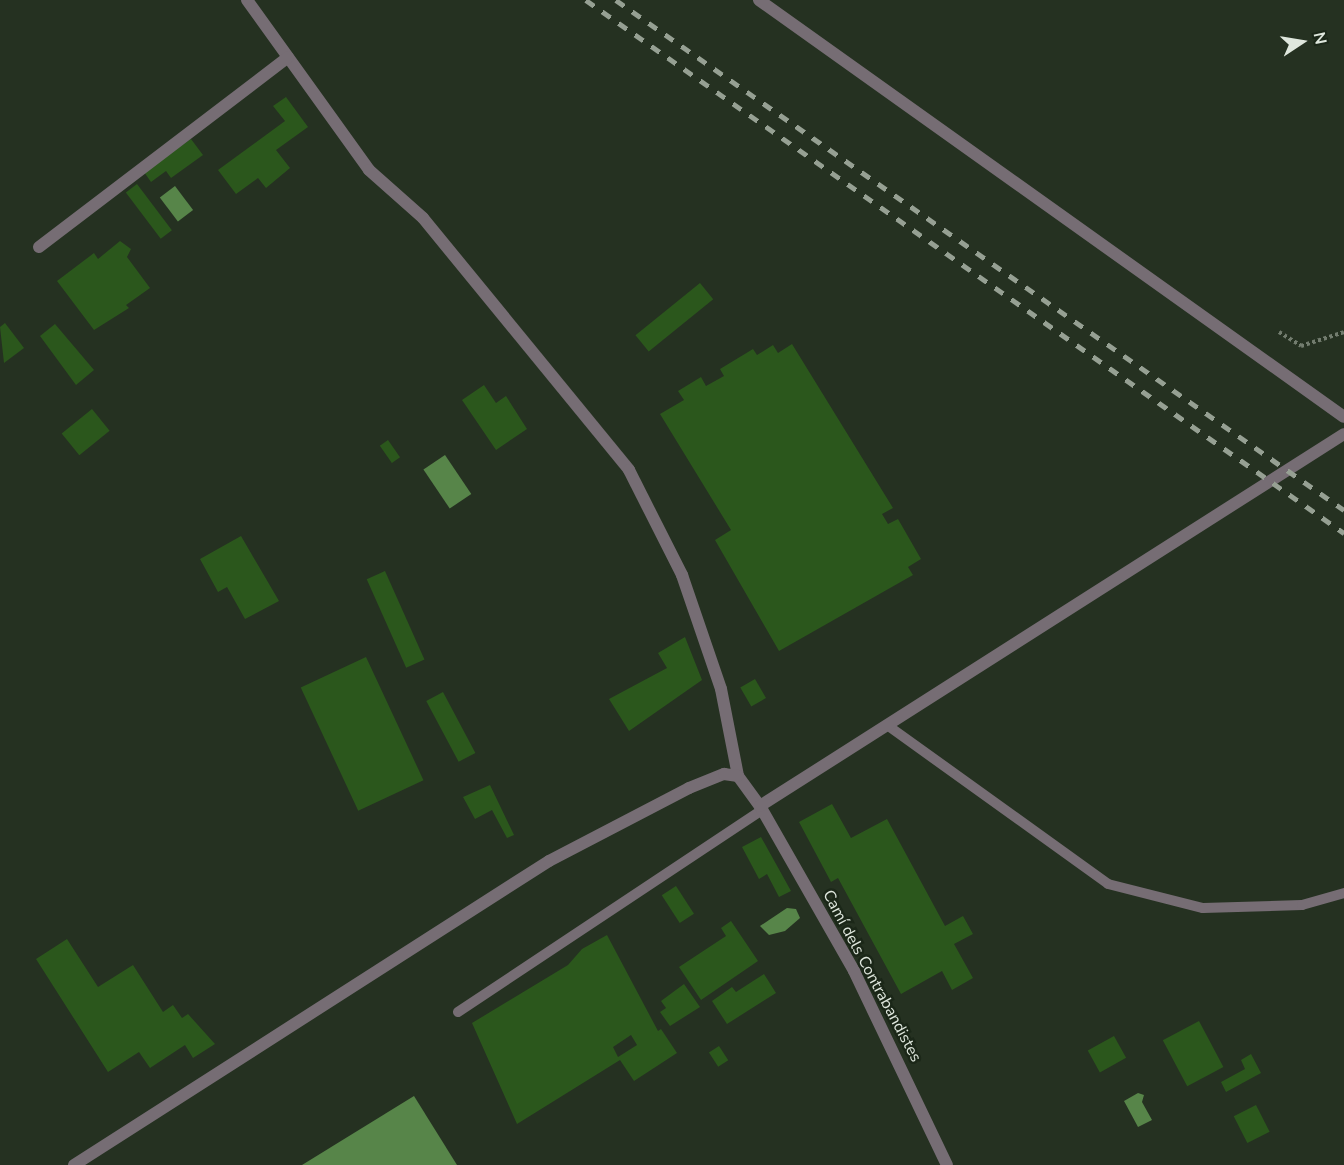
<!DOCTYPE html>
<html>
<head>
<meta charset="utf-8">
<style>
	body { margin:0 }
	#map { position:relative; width:1344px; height:1165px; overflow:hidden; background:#253121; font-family:"Nunito Sans",sans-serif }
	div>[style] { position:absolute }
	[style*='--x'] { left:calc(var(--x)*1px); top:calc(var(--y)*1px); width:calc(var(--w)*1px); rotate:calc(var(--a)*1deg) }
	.water>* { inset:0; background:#578549; transform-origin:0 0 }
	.building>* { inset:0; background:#2b571c; transform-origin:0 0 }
	.path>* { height:4px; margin-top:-2px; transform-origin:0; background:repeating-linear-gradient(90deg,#727c6e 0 3px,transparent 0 6px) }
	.lane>* { height:10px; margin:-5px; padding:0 5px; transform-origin:5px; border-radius:5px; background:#766d74 }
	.street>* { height:12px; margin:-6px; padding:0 6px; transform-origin:6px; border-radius:6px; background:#766d74 }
	.rail>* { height:4.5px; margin-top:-2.25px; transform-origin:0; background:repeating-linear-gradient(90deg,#96a093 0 10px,transparent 0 20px) }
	span { translate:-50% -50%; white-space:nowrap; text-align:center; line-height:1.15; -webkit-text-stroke:5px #1b2718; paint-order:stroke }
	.street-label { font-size:16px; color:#dfe7dd }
	.north { position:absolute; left:1272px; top:12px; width:60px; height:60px; -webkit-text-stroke:4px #1b2718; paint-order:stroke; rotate:78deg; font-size:16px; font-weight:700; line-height:24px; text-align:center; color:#dfe7dd }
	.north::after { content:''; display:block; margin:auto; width:21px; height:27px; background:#dfe7dd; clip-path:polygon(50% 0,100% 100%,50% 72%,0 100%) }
</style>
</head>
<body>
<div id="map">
	<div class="water">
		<i style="left:175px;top:186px;width:30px;height:19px;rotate:53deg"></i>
		<i style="left:445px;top:455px;width:47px;height:26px;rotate:56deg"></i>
		<i style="clip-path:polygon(787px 908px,796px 909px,800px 918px,785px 931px,769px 935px,760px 926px)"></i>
		<i style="clip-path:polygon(1138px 1093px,1144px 1095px,1142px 1102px,1152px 1120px,1138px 1127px,1124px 1101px)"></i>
		<i style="clip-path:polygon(414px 1096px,457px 1165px,302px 1165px)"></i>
	</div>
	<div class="building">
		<i style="clip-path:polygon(286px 97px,308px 127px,276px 150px,290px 168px,266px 188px,258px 178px,236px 194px,218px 170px,285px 121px,273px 106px)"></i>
		<i style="clip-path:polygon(191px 139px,203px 155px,171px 178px,166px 171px,151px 182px,144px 172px)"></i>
		<i style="left:137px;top:184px;width:58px;height:14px;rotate:53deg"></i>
		<i style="clip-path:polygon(120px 241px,131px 249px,127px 257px,150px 288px,126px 305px,129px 308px,94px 330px,57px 281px,94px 253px,98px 259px)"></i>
		<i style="left:700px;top:283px;width:21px;height:83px;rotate:51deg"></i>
		<i style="clip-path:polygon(5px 323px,24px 348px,4px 363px,0 327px)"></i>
		<i style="clip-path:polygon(55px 324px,94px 370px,76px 385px,40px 336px)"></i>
		<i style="clip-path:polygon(792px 344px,893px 508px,882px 514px,888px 524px,898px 519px,921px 559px,908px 567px,913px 575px,779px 651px,715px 540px,731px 530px,660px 414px,684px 400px,678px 391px,701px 377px,706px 386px,724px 376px,720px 369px,753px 349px,757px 355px,773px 345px,778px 353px)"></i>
		<i style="clip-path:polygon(484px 385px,496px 403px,506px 396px,527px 429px,496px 450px,462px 400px)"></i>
		<i style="left:92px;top:409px;width:28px;height:39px;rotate:51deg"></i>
		<i style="left:388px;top:440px;width:21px;height:10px;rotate:55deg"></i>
		<i style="clip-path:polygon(241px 536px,279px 601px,245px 619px,227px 587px,218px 592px,200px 559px)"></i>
		<i style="left:385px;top:571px;width:97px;height:20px;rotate:66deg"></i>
		<i style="clip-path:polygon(685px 637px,702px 680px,629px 731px,609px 699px,667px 668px,658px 653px)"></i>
		<i style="left:366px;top:657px;width:136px;height:72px;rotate:65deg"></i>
		<i style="left:755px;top:679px;width:22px;height:17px;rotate:60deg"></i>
		<i style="left:443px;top:692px;width:69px;height:19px;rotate:62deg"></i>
		<i style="clip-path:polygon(490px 785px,514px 835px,507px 838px,492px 810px,475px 819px,463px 797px)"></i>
		<i style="clip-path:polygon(832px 804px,851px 838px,887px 819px,945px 926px,963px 916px,973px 934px,954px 944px,973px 978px,952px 990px,942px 971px,901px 994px,838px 878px,831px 882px,799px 822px)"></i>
		<i style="clip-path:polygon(761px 837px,791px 891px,779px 897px,767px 874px,759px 879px,742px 847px)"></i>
		<i style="left:676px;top:886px;width:33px;height:17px;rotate:57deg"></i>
		<i style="clip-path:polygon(731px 921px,758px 961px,701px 1000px,679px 967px,726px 936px,721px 928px)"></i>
		<i style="clip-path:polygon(evenodd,607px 935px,658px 1031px,661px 1029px,677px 1053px,634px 1081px,620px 1060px,517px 1124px,472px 1023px,568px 965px,582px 949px,607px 935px,631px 1035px,637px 1045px,618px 1057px,613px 1047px,631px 1035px)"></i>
		<i style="clip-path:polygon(67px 939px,98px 987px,133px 965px,163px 1012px,173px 1005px,182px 1018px,188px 1014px,215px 1044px,193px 1058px,185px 1045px,150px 1068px,139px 1052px,108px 1072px,36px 959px)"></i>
		<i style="clip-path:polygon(764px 974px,776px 993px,727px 1024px,712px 1001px,732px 987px,736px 992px)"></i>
		<i style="clip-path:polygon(684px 984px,700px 1007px,670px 1026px,660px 1012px,666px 1008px,661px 1001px)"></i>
		<i style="left:1199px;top:1021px;width:52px;height:41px;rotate:62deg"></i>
		<i style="left:1114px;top:1036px;width:25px;height:30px;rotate:61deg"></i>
		<i style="left:719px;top:1046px;width:17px;height:12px;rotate:57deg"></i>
		<i style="clip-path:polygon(1251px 1054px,1261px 1073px,1226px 1092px,1221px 1082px,1245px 1069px,1241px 1060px)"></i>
		<i style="left:1256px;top:1105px;width:30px;height:25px;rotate:63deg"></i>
	</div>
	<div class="path">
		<i style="--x:1279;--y:332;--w:26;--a:32"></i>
		<i style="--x:1301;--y:346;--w:45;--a:-18"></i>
	</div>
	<div class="lane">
		<i style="--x:887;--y:725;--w:272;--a:35.7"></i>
		<i style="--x:1108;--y:884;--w:98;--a:14.2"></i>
		<i style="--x:1203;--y:908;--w:99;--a:-1.7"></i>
		<i style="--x:1302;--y:905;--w:44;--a:-15.9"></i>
		<i style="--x:458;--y:1012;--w:365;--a:-33.6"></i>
	</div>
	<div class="street">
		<i style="--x:247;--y:0;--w:209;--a:54.3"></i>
		<i style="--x:369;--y:170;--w:72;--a:41.6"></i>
		<i style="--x:423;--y:218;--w:325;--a:50.7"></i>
		<i style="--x:629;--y:470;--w:118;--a:63.2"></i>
		<i style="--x:682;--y:575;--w:120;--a:71.1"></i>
		<i style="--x:721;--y:689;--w:89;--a:78.9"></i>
		<i style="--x:738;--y:776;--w:37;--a:54"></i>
		<i style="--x:760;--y:806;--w:190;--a:60.3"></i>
		<i style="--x:854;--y:971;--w:215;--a:64.4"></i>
		<i style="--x:759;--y:0;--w:718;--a:35.48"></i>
		<i style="--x:39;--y:247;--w:313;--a:-37.3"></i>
		<i style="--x:760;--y:806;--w:692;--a:-32.5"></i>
		<i style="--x:74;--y:1165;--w:564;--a:-32.62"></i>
		<i style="--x:549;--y:861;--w:158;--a:-27.5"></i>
		<i style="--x:689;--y:788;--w:38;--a:-22"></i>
		<i style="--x:724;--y:774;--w:14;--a:8"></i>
	</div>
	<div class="rail">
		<i style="--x:586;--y:0;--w:927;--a:35.11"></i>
		<i style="--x:616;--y:0;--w:889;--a:35.01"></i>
	</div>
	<div class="street-label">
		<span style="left:872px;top:976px;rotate:62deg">Camí dels Contrabandistes</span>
	</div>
	<div class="north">N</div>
</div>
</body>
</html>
